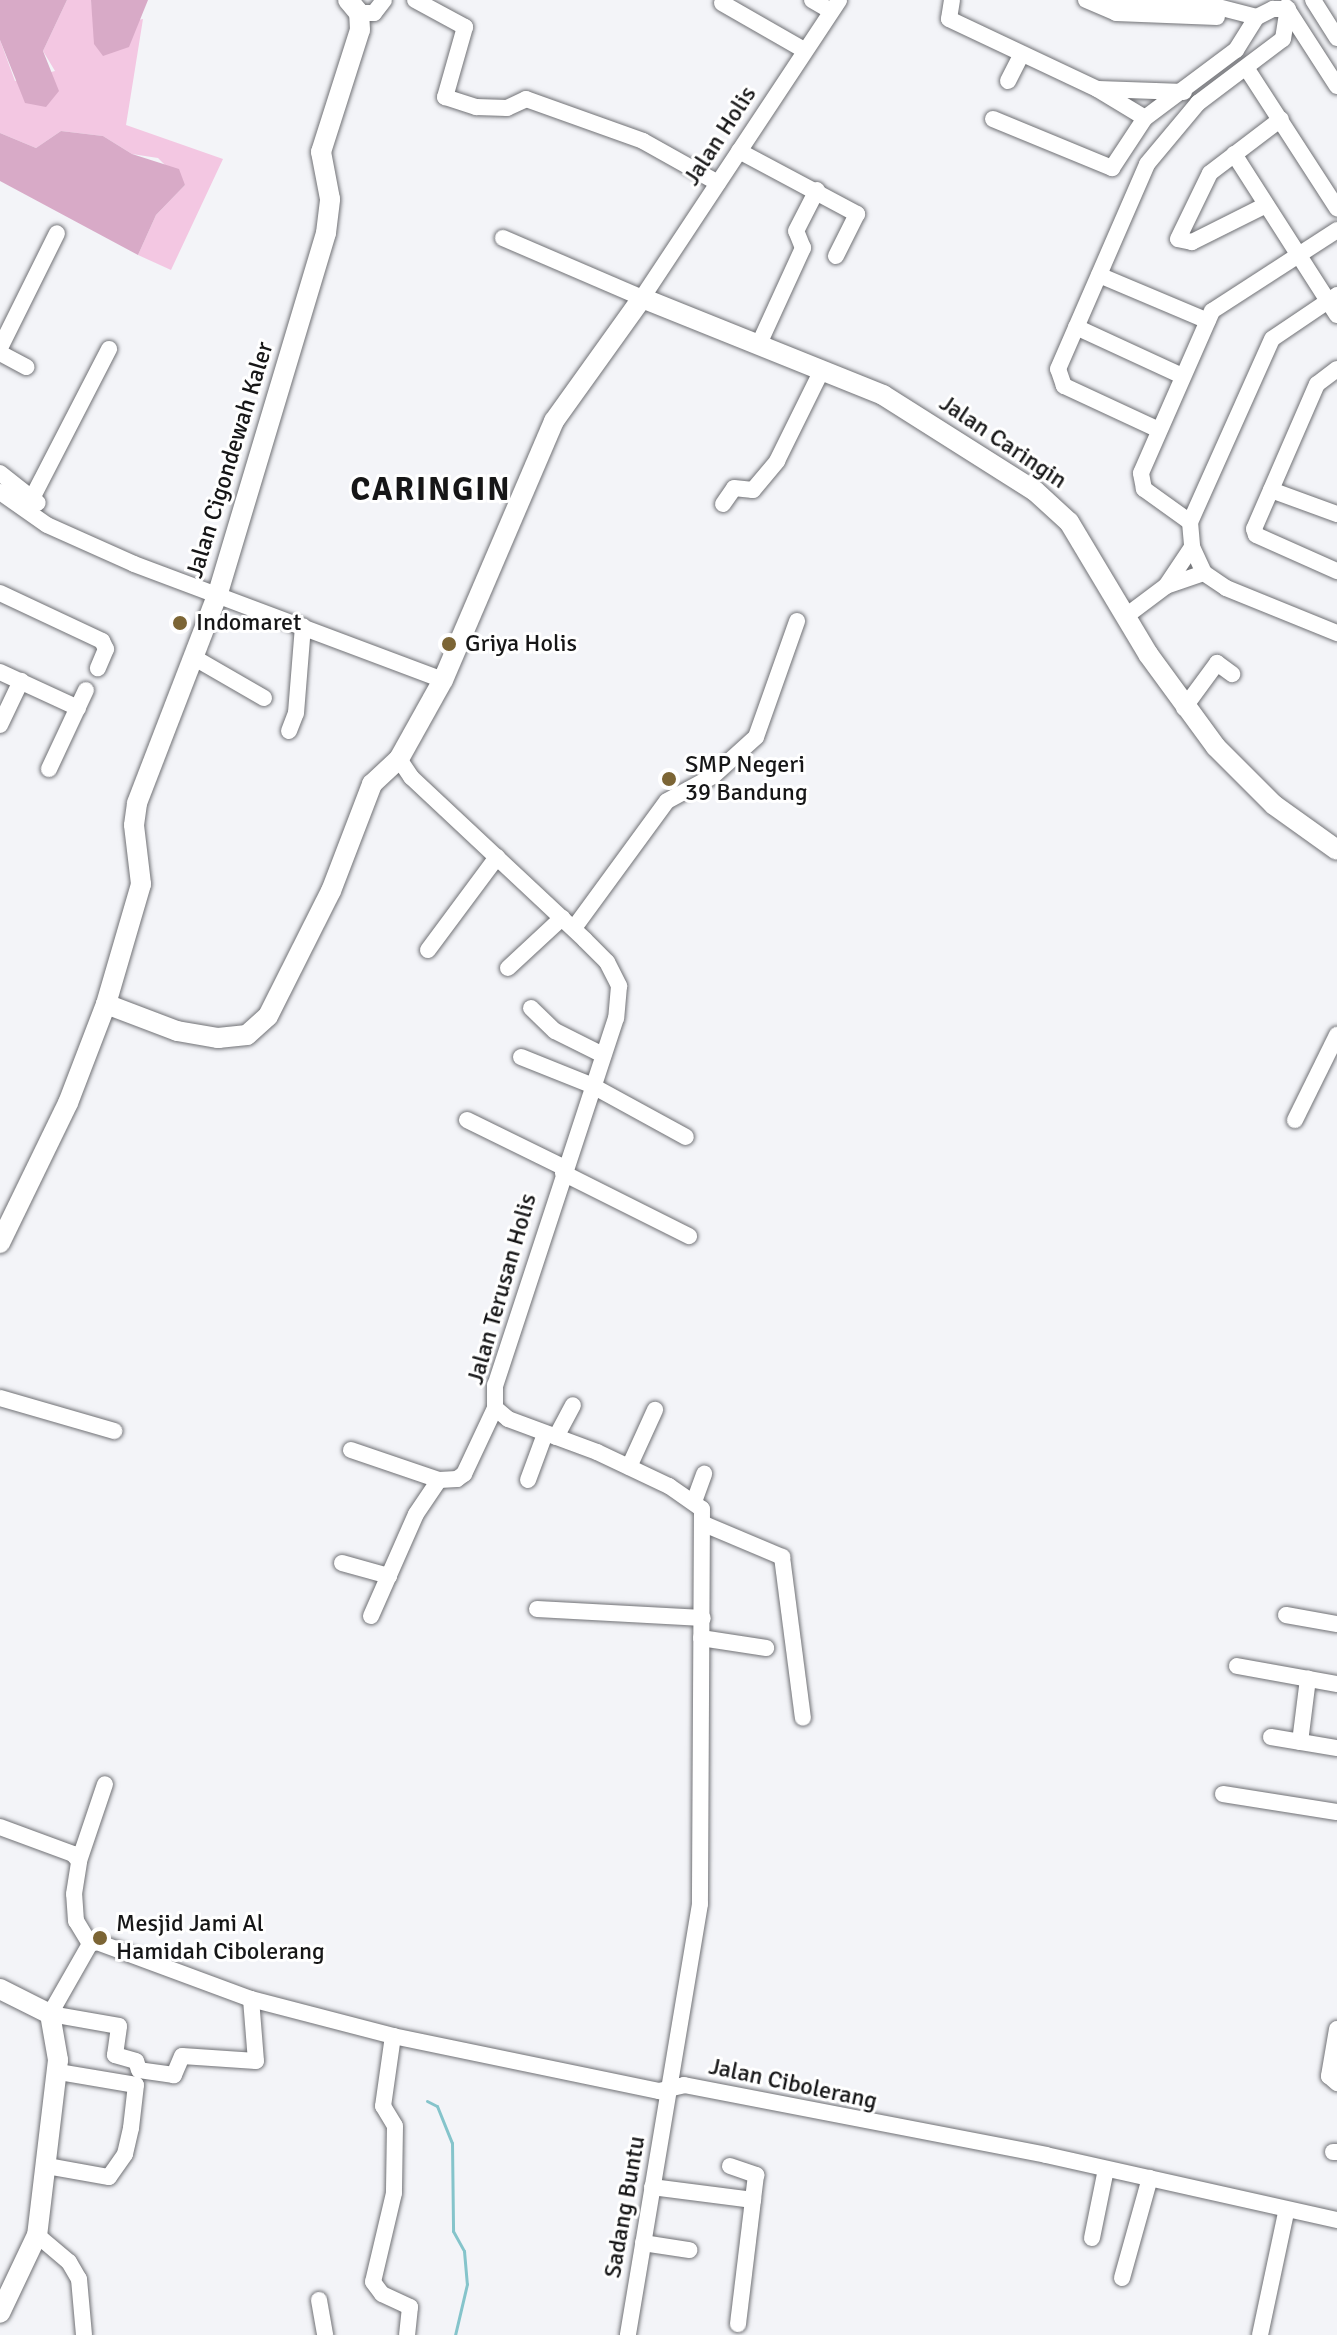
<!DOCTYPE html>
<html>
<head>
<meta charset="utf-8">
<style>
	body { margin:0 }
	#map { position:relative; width:1337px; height:2335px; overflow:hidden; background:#f3f4f8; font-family:Signika,sans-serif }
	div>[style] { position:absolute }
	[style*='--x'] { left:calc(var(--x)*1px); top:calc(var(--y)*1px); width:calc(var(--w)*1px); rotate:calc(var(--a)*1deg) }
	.green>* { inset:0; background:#f3c7e2 }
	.forest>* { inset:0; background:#d8aac7 }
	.stream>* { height:3px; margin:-1.5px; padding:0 1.5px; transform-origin:1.5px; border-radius:1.5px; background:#85c4cb }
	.roads { filter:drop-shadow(0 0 2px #707175) drop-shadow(0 0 2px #707175) }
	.minor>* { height:16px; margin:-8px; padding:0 8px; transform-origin:8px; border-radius:8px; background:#fff }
	.major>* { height:20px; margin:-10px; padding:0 10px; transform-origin:10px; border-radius:10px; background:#fff }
	.dots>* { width:22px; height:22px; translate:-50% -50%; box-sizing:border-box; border:4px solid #fff; border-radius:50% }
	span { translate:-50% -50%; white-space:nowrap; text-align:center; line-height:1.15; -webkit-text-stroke:6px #fff; paint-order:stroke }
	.street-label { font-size:24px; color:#161617 }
	.poi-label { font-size:24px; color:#161617 }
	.left { translate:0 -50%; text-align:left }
	.district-label { font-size:32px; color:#161617; font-weight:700; letter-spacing:2px }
</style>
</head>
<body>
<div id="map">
	<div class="green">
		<i style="clip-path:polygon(67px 0,91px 0,95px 28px,143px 19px,126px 125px,223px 159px,171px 270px,138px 255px,156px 215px,185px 185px,158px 158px,132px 154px,103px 136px,61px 131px,36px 148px,0 133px,0 40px,15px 81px,55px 71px,43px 51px)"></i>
	</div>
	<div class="forest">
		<i style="clip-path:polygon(0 0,67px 0,43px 51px,59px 91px,46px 107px,25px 103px,0 40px)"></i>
		<i style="clip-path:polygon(91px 0,148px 0,129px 47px,103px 56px,94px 44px)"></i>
		<i style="clip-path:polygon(61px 131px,103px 136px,132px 154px,179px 169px,185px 185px,156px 215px,138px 255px,0 181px,0 133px,36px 148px)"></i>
	</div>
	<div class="stream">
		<i style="--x:427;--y:2101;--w:11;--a:27"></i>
		<i style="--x:437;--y:2106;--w:40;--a:68"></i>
		<i style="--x:452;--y:2143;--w:88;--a:89.3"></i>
		<i style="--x:453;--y:2231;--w:23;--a:61"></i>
		<i style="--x:464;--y:2251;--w:33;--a:85"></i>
		<i style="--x:467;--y:2284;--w:52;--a:103.2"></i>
	</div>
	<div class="roads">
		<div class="minor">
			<i style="--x:415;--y:0;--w:57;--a:28.4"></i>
			<i style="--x:465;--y:27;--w:73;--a:105.9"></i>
			<i style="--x:445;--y:97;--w:33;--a:18"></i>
			<i style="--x:476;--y:107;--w:31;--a:2"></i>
			<i style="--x:507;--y:108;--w:21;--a:-25"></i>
			<i style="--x:526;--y:99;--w:124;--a:19.7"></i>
			<i style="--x:643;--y:141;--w:86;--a:29.2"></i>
			<i style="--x:812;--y:0;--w:22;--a:30"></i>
			<i style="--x:952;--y:0;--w:19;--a:99"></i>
			<i style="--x:949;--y:19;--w:164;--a:25.3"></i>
			<i style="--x:1097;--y:89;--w:56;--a:31.1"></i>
			<i style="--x:1086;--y:0;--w:33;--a:23"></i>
			<i style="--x:1116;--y:13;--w:101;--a:2.3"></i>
			<i style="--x:1114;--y:0;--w:104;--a:3.9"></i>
			<i style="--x:1218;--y:7;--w:40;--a:14.4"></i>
			<i style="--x:1257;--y:17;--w:18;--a:-27"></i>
			<i style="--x:1273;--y:9;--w:15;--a:0"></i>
			<i style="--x:1313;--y:0;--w:45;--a:57.7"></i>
			<i style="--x:722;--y:3;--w:95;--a:29.8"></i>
			<i style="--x:1286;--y:7;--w:94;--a:57.2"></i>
			<i style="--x:359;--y:13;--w:15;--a:0"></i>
			<i style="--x:374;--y:13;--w:16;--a:-52"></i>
			<i style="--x:1247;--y:69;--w:166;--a:57.1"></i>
			<i style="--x:1008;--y:81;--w:29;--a:-63"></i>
			<i style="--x:1098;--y:89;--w:86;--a:2"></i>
			<i style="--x:993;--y:119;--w:129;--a:22.4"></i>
			<i style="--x:1112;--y:168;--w:60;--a:-56.6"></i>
			<i style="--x:1145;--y:118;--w:114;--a:-36.8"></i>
			<i style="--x:1236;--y:50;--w:39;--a:-58"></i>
			<i style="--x:739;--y:151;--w:134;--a:28.1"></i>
			<i style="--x:857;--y:214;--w:47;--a:116.6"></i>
			<i style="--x:1234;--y:154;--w:191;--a:57.4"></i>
			<i style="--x:1266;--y:205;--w:83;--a:153.4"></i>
			<i style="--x:1192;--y:242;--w:14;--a:-168"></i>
			<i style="--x:1178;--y:239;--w:73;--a:-64.1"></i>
			<i style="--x:1210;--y:173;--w:89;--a:-37.3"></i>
			<i style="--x:503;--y:238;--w:151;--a:23.3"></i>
			<i style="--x:642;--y:298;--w:357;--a:-56.5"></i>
			<i style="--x:1099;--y:275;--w:118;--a:22.9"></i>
			<i style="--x:1337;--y:295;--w:78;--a:145.9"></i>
			<i style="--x:1272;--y:339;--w:201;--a:114.1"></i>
			<i style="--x:1190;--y:522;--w:25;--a:85"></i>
			<i style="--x:1192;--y:547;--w:29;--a:65"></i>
			<i style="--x:1204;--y:573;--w:27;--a:34"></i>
			<i style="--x:1226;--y:588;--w:120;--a:22.1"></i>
			<i style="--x:1076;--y:327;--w:117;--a:24.8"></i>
			<i style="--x:759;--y:344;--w:106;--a:-65.4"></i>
			<i style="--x:803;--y:248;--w:18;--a:-112"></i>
			<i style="--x:796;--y:231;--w:46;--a:-62.9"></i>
			<i style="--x:0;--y:348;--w:128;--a:-63.6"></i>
			<i style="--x:0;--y:353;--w:30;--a:28"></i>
			<i style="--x:1337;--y:369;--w:25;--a:143"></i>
			<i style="--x:1317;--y:384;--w:158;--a:113.5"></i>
			<i style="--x:1254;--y:529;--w:6;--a:72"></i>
			<i style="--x:1256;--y:535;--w:89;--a:24"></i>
			<i style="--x:1159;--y:430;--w:105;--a:-155.1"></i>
			<i style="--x:1064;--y:386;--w:18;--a:-109"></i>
			<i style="--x:1058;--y:369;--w:223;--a:-66.5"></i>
			<i style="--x:1147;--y:164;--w:80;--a:-50.1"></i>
			<i style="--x:1198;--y:103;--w:106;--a:-37"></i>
			<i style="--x:1283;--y:39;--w:30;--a:-81"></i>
			<i style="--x:0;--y:473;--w:48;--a:38.3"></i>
			<i style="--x:1271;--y:490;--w:70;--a:20"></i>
			<i style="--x:0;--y:492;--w:57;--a:35.1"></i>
			<i style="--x:47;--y:525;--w:95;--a:24.1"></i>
			<i style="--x:134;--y:564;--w:330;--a:20.6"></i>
			<i style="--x:723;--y:504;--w:19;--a:-55"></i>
			<i style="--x:734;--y:488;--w:19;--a:6"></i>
			<i style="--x:753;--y:490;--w:38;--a:-50"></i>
			<i style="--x:777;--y:461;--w:102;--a:-63.7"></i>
			<i style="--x:27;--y:508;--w:179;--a:-62.7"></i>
			<i style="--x:1190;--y:522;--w:57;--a:-144.3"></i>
			<i style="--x:1144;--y:489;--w:16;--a:-101"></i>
			<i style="--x:1141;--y:473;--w:177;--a:-66.3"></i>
			<i style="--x:1212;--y:311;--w:149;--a:-32.9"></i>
			<i style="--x:1166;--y:586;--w:47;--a:-56.3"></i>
			<i style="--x:0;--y:593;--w:113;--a:25.2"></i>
			<i style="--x:102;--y:641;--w:9;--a:63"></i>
			<i style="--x:106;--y:649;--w:21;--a:113"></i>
			<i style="--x:1126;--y:616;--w:50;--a:-36.9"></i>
			<i style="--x:1166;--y:586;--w:40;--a:-18.9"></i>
			<i style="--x:193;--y:657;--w:82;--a:30"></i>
			<i style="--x:0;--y:672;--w:86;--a:24.8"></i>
			<i style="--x:1184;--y:708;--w:56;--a:-53.7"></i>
			<i style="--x:1217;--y:663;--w:19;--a:36"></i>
			<i style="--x:0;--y:725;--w:49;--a:-64.5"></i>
			<i style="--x:289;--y:731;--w:19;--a:-69"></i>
			<i style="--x:296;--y:713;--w:87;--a:-85.4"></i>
			<i style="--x:399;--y:759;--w:22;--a:56"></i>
			<i style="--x:411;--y:777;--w:238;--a:43.1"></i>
			<i style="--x:585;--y:940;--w:31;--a:45"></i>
			<i style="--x:607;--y:962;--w:27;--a:63"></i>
			<i style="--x:619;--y:986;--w:32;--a:95"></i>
			<i style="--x:616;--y:1018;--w:386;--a:108.2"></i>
			<i style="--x:495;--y:1385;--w:23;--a:90"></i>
			<i style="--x:495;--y:1408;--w:17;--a:40"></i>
			<i style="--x:508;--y:1419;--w:95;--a:20.3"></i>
			<i style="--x:597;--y:1452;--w:80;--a:25.3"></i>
			<i style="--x:669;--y:1486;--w:40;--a:34.9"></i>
			<i style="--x:702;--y:1509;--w:395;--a:90.3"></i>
			<i style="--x:700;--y:1904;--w:437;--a:99.5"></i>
			<i style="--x:49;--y:769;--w:87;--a:-64.9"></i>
			<i style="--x:574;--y:928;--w:157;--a:-53.8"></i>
			<i style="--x:667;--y:801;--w:52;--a:-28.5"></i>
			<i style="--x:713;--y:776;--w:58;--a:-42.2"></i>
			<i style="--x:756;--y:737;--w:123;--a:-70.5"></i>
			<i style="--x:428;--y:950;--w:116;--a:-53.4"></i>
			<i style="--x:508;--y:968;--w:74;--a:-42.8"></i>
			<i style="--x:531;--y:1008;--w:33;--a:44"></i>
			<i style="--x:555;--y:1031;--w:54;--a:26.6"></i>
			<i style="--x:521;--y:1057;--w:75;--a:21.8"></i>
			<i style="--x:591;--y:1085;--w:108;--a:28.7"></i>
			<i style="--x:467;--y:1120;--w:109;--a:26.1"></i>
			<i style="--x:1295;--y:1120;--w:95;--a:-63.7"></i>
			<i style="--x:563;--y:1173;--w:141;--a:26.6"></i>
			<i style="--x:0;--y:1398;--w:119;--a:16.1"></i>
			<i style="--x:556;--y:1437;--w:36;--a:-62"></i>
			<i style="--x:351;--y:1450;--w:93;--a:18.8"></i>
			<i style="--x:439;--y:1480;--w:18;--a:-3"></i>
			<i style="--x:457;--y:1479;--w:9;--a:-36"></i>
			<i style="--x:464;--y:1474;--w:73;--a:-64.8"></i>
			<i style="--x:629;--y:1467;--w:63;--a:-65.5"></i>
			<i style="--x:528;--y:1480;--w:49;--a:-69.7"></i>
			<i style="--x:695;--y:1499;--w:27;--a:-70"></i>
			<i style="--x:704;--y:1524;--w:85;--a:22.9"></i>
			<i style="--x:782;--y:1557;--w:162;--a:82.6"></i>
			<i style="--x:342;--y:1563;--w:49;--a:15.5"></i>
			<i style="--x:537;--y:1609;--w:166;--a:3.1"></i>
			<i style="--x:1286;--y:1615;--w:52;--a:10"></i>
			<i style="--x:371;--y:1616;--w:111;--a:-66.2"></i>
			<i style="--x:416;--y:1514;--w:41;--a:-55.9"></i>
			<i style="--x:701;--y:1638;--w:66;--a:8.7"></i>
			<i style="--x:1237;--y:1666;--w:102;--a:10.2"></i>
			<i style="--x:1271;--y:1737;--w:67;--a:9.5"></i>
			<i style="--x:1300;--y:1742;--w:64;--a:-82.8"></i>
			<i style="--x:1223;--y:1794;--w:115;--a:9"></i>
			<i style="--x:0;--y:1827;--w:78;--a:20.3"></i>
			<i style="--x:73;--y:1854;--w:9;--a:49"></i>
			<i style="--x:90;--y:1944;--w:27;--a:-121"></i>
			<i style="--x:76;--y:1921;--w:27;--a:-94"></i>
			<i style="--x:74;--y:1894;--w:33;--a:-81"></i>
			<i style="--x:79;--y:1861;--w:81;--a:-71.3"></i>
			<i style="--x:251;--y:1999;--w:62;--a:85.4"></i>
			<i style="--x:256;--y:2061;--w:74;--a:-176.1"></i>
			<i style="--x:182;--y:2056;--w:21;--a:113"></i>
			<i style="--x:174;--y:2075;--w:35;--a:-172"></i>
			<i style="--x:139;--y:2070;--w:9;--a:-108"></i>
			<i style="--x:136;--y:2061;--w:22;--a:-164"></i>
			<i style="--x:115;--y:2055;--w:29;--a:-82"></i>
			<i style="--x:119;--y:2026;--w:70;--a:-170.1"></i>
			<i style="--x:50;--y:2014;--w:81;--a:-60.3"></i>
			<i style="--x:90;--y:1944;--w:7;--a:-16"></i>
			<i style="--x:97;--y:1942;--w:164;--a:20.3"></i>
			<i style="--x:251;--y:1999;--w:147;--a:14.6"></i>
			<i style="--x:393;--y:2036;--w:272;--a:11.7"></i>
			<i style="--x:659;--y:2091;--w:26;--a:-13"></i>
			<i style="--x:684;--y:2085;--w:369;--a:10.9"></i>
			<i style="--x:1046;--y:2155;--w:298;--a:12.6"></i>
			<i style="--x:1337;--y:2029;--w:48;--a:99.7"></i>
			<i style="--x:1329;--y:2076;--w:11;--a:41"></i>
			<i style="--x:393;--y:2036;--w:71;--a:98.1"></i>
			<i style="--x:383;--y:2106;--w:23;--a:59"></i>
			<i style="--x:395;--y:2126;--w:67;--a:90.9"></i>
			<i style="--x:394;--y:2193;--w:91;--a:103.3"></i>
			<i style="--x:373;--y:2282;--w:15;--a:53"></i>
			<i style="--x:382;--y:2294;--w:31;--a:25"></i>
			<i style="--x:410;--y:2307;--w:28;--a:96"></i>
			<i style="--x:1333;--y:2152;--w:4;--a:0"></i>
			<i style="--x:47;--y:2166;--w:63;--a:10.1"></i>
			<i style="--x:109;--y:2177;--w:28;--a:-55"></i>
			<i style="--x:125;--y:2154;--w:27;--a:-77"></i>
			<i style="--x:131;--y:2128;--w:43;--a:-83.4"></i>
			<i style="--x:136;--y:2085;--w:79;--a:-170.5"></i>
			<i style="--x:730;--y:2166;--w:28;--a:19"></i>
			<i style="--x:756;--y:2175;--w:25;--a:97"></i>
			<i style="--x:652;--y:2187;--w:102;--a:7.3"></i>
			<i style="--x:753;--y:2200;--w:125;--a:96.9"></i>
			<i style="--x:37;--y:2235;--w:42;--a:40.2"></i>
			<i style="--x:69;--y:2262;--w:20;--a:60"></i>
			<i style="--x:79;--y:2279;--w:56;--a:84.9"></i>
			<i style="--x:1092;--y:2238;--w:70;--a:-78.5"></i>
			<i style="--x:643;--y:2243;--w:47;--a:8.7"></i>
			<i style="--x:1122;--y:2278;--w:104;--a:-74.4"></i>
			<i style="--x:319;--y:2300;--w:36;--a:80"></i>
			<i style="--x:1260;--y:2335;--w:125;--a:-78"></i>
		</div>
		<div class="major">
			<i style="--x:106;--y:1004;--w:76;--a:20.8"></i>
			<i style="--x:177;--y:1031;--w:42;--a:9.7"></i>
			<i style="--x:218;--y:1038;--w:29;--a:-6"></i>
			<i style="--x:247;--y:1035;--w:28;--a:-42"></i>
			<i style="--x:268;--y:1016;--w:140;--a:-63.3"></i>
			<i style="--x:331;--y:891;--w:115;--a:-69"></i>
			<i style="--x:372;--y:784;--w:37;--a:-43"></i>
			<i style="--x:399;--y:759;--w:90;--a:-60.9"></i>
			<i style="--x:443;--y:680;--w:282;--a:-66.8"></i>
			<i style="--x:554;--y:421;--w:151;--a:-54.4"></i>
			<i style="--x:642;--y:298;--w:260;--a:21.9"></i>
			<i style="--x:883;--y:395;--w:180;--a:32.3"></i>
			<i style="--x:1035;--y:491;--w:46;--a:42.4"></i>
			<i style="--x:1069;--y:522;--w:154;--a:59.1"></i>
			<i style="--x:1148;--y:654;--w:115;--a:53.8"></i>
			<i style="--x:1216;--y:747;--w:82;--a:45"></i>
			<i style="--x:1274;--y:805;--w:77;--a:35.5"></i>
			<i style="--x:0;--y:1243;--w:156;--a:-64.1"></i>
			<i style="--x:68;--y:1103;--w:106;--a:-69"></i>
			<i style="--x:106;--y:1004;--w:125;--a:-73.7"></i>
			<i style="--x:141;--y:884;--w:59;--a:-96.8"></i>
			<i style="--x:134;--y:825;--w:22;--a:-82"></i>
			<i style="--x:137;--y:803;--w:225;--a:-68.9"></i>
			<i style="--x:218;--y:593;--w:376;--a:-73.3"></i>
			<i style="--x:326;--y:233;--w:34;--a:-83"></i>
			<i style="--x:330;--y:199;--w:48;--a:-100.8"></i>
			<i style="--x:321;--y:152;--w:128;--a:-72.3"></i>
			<i style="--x:360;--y:30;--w:17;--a:-93"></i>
			<i style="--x:359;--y:13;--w:17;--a:-130"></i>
			<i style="--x:0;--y:1989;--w:56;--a:26.6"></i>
			<i style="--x:50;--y:2014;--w:47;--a:80.1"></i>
			<i style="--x:58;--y:2060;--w:176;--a:96.8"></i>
			<i style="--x:37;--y:2235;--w:86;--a:115.4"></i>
		</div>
	</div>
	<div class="dots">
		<i style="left:180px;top:623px;background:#7c6535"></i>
		<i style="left:449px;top:644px;background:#7c6535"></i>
		<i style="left:669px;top:779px;background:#7c6535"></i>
		<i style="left:100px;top:1938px;background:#7c6535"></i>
	</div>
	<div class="street-label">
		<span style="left:720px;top:136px;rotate:-57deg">Jalan Holis</span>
		<span style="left:1003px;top:442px;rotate:34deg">Jalan Caringin</span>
		<span style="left:230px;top:460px;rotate:-73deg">Jalan Cigondewah Kaler</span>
		<span style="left:502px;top:1289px;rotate:-74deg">Jalan Terusan Holis</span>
		<span style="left:793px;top:2084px;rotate:12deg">Jalan Cibolerang</span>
		<span style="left:625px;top:2207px;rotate:-80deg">Sadang Buntu</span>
	</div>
	<div class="poi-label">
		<span class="left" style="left:196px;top:623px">Indomaret</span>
		<span class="left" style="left:465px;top:644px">Griya Holis</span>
		<span class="left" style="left:685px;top:779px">SMP Negeri<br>39 Bandung</span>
		<span class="left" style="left:116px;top:1938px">Mesjid Jami Al<br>Hamidah Cibolerang</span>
	</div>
	<div class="district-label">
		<span style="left:431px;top:490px">CARINGIN</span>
	</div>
</div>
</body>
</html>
